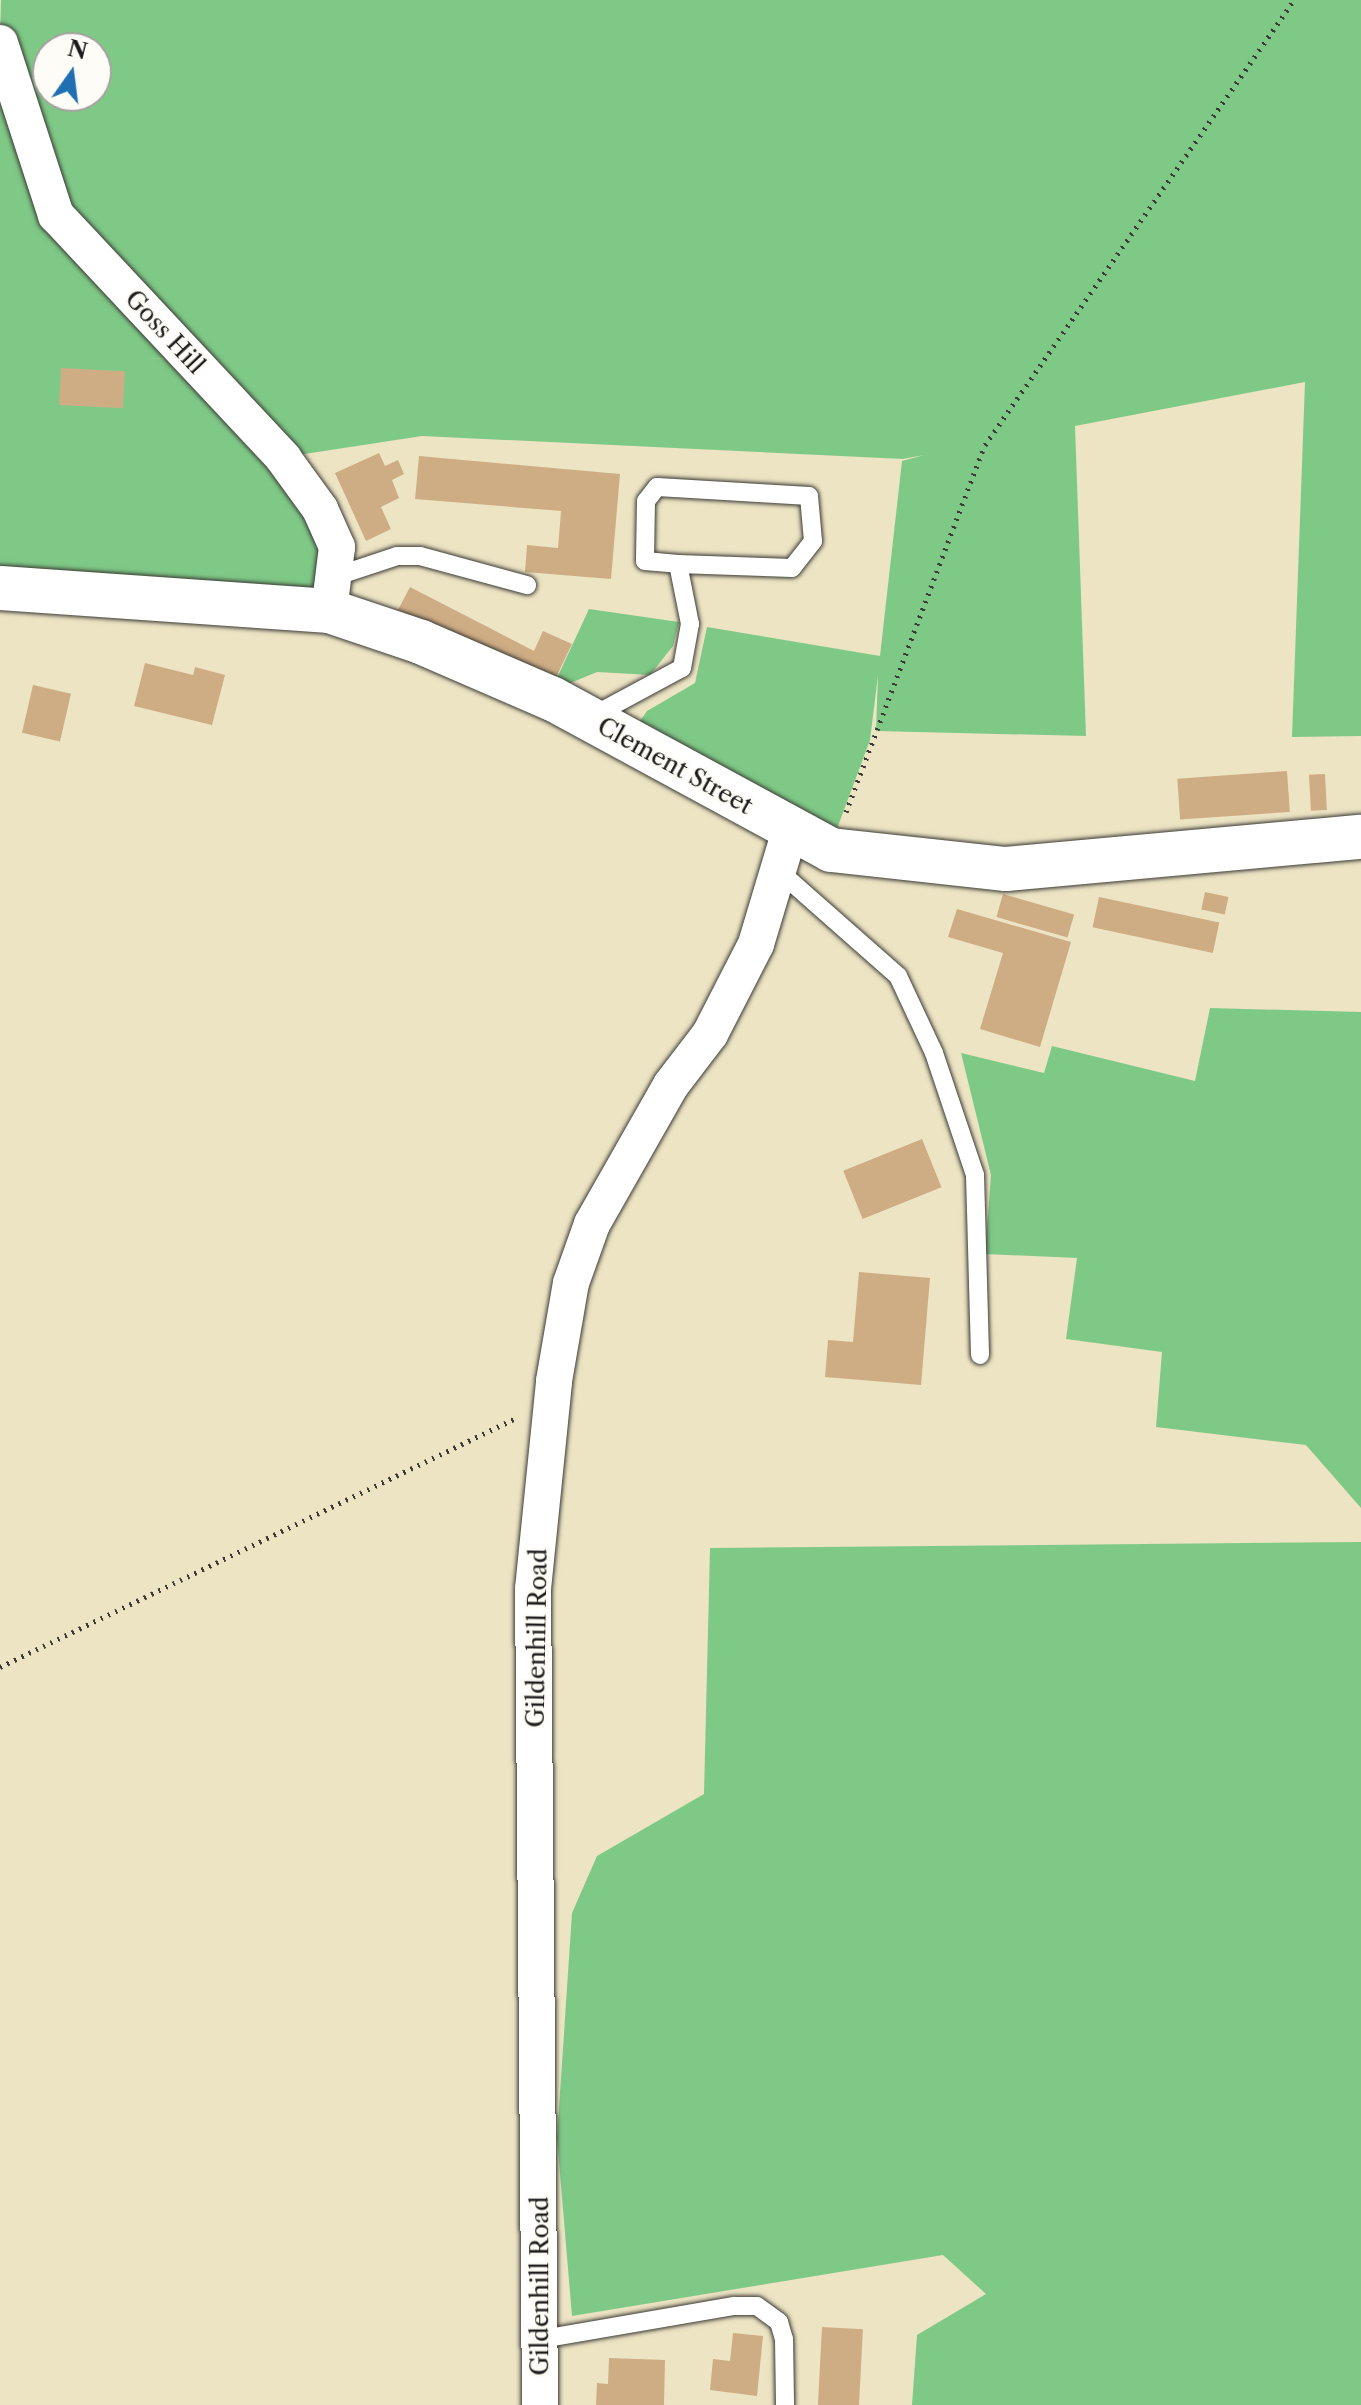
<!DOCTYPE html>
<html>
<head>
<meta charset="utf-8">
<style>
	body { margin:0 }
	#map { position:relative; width:1361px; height:2405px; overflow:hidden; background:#ede4c4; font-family:"Libre Caslon Text",serif }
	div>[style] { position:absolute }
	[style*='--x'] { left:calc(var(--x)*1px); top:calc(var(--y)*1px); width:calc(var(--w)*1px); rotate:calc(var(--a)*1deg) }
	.green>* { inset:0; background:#7fc987 }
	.building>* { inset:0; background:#cead85; transform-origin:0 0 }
	.path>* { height:5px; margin-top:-2.5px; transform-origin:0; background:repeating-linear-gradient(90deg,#3b3a35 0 2px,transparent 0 8px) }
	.roads { filter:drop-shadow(0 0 2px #3b3a35) drop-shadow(0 0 2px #3b3a35) }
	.lane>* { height:18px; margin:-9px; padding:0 9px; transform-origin:9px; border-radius:9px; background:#fff }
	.street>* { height:36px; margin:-18px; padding:0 18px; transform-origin:18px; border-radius:18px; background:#fff }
	.secondary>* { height:44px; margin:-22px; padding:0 22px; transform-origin:22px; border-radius:22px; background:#fff }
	span { translate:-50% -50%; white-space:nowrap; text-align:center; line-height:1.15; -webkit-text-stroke:6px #fdfcf7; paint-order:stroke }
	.street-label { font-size:24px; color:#1c1c1c }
	.north { position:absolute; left:32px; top:32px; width:80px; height:80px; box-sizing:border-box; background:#fdfcf7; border:2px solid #a3a29f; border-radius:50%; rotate:14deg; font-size:22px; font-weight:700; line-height:32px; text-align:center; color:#1c1c1c }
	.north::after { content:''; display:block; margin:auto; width:28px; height:36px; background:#1f6fb2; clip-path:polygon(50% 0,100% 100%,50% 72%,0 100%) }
</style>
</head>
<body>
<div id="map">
	<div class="green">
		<i style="clip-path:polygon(evenodd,1px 0,1361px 0,1361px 736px,1292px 737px,1305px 382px,1075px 426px,1086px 736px,876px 731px,878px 675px,870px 740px,835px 834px,638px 724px,647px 711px,695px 683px,707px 627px,880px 656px,902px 461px,924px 455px,903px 459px,422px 436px,285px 457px,71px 206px,0 36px,1px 0,48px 48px,96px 48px,96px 96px,48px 96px,48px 48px)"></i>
		<i style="clip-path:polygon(0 55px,54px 217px,188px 360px,148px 358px,190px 361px,318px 510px,328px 609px,0 586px)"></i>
		<i style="clip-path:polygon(589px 609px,679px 622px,673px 646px,650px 675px,597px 672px,551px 691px)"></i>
		<i style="clip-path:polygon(1210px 1008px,1361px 1012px,1361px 1508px,1306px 1445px,1156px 1427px,1162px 1352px,1066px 1339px,1077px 1258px,985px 1254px,991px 1175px,961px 1053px,1044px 1073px,1052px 1046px,1195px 1081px)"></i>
		<i style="clip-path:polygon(1361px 1542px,1361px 2405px,912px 2405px,917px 2335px,986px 2294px,943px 2255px,572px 2316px,557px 2138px,572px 1913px,597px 1856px,704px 1794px,710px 1548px)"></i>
	</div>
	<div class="building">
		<i style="left:61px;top:368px;width:64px;height:37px;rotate:3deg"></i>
		<i style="clip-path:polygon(379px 453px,385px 466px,398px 460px,404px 474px,392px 480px,399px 498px,381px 507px,391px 529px,366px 541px,335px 473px)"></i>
		<i style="clip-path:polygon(419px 456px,620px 474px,611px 579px,525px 572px,527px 545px,558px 548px,561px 511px,415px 499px)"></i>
		<i style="clip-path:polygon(410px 587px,534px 651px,543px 631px,572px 644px,550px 690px,398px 610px)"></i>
		<i style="clip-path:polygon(145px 663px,193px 675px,195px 667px,225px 675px,212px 725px,134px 706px)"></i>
		<i style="left:33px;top:685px;width:39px;height:49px;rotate:13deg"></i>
		<i style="left:1287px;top:771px;width:41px;height:110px;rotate:86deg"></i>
		<i style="left:1325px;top:774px;width:36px;height:16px;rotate:87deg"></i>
		<i style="left:1205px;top:892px;width:24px;height:18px;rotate:12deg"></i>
		<i style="left:1003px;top:894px;width:74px;height:24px;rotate:16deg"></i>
		<i style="left:1099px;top:897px;width:123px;height:31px;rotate:12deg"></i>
		<i style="clip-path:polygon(957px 909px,1071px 942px,1040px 1047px,980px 1029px,1003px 953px,948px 937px)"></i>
		<i style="left:922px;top:1139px;width:52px;height:85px;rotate:68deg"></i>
		<i style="clip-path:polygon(859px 1272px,930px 1278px,921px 1385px,825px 1377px,828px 1340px,853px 1342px)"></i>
		<i style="left:822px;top:2327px;width:41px;height:78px;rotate:3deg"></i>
		<i style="clip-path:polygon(733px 2333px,763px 2336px,757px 2396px,710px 2390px,713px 2359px,730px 2361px)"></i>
		<i style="clip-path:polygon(609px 2358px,665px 2360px,664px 2405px,596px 2405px,597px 2383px,608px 2384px)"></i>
	</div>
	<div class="path">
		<i style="--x:846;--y:812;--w:392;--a:-69.3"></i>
		<i style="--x:985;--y:445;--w:542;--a:-55.22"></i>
		<i style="--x:0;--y:1667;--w:571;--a:-25.76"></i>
	</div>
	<div class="roads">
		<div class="lane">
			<i style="--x:337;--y:576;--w:63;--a:-18.4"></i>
			<i style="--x:397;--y:556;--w:23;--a:0"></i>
			<i style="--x:420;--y:556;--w:111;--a:15.2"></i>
			<i style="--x:591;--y:717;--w:103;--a:-28.3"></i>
			<i style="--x:682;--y:668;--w:45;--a:-79.7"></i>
			<i style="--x:690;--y:624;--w:61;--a:-101.3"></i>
			<i style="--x:678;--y:564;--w:114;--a:2"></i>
			<i style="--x:792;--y:568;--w:34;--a:-52"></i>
			<i style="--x:813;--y:541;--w:45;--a:-95.1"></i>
			<i style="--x:809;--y:496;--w:152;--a:-176.6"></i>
			<i style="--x:657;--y:487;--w:18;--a:128"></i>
			<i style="--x:646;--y:501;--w:60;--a:91"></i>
			<i style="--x:645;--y:561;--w:33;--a:5"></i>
			<i style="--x:780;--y:872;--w:157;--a:41.4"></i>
			<i style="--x:898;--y:976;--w:85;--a:64.9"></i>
			<i style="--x:934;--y:1053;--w:129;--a:71.4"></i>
			<i style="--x:975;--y:1175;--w:180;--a:88.4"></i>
			<i style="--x:542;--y:2339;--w:195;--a:-9.8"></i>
			<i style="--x:734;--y:2306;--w:23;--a:0"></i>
			<i style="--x:757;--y:2306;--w:27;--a:36"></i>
			<i style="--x:779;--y:2322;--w:18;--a:74"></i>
			<i style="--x:784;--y:2339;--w:66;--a:89.1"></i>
		</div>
		<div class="street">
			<i style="--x:0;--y:43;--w:181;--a:72"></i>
			<i style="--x:56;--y:215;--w:333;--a:46.9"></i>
			<i style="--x:283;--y:458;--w:63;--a:54"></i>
			<i style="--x:320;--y:509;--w:42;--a:65.9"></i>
			<i style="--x:337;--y:547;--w:64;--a:97.1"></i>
			<i style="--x:540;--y:2405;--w:816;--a:-90.49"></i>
			<i style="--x:533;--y:1589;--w:209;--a:-84.2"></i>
			<i style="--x:554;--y:1381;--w:99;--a:-80.2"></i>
			<i style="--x:571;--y:1283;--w:63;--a:-70.4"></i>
			<i style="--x:592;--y:1224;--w:160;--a:-60.4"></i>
			<i style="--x:671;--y:1085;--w:64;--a:-52.6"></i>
			<i style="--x:710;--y:1034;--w:101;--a:-62.9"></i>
			<i style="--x:756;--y:944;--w:118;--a:-73.3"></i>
		</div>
		<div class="secondary">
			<i style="--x:0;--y:588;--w:330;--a:4"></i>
			<i style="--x:329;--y:611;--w:97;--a:18.6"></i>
			<i style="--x:421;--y:642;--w:144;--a:23.4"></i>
			<i style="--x:553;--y:699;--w:316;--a:28.5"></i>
			<i style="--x:831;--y:850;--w:176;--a:6.2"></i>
			<i style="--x:1006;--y:869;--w:356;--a:-5.2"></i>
		</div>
	</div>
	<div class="street-label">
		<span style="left:165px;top:332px;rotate:47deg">Goss Hill</span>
		<span style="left:675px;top:766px;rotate:29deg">Clement Street</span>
		<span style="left:537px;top:1638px;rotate:-89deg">Gildenhill Road</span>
		<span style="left:540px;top:2286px;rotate:-90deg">Gildenhill Road</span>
	</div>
	<div class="north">N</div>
</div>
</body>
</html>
